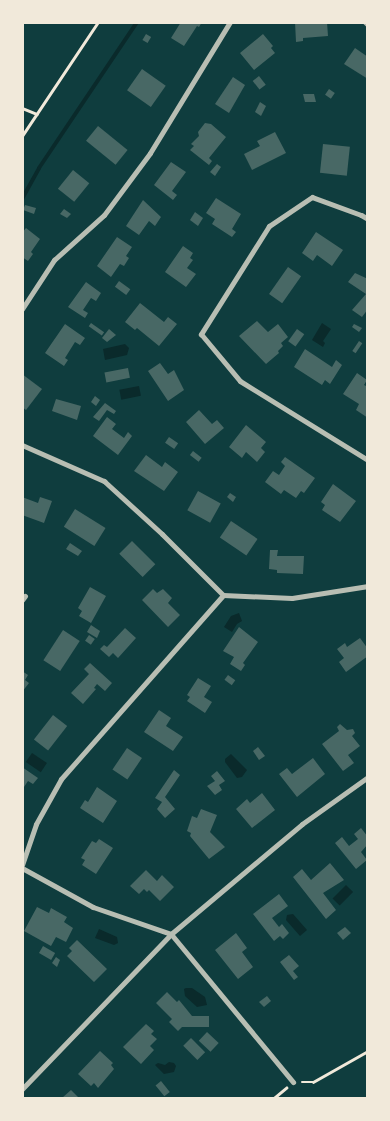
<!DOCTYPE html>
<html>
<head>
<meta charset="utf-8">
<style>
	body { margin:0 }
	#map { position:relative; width:390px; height:1121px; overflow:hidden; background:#0f3d3e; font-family:"Roboto Serif",serif }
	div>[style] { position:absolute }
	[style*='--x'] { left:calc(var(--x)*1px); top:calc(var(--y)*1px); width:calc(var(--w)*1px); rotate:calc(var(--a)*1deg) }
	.water>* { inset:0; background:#0a2a2b; transform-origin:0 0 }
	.stream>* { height:4px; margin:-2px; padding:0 2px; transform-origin:2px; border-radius:2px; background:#0a2a2b }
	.building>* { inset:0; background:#486865; transform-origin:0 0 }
	.path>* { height:2.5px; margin:-1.25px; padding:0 1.25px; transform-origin:1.25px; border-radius:1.25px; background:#f1e9da }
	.minor>* { height:5px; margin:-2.5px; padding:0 2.5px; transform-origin:2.5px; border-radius:2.5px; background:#b8beb3 }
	span { translate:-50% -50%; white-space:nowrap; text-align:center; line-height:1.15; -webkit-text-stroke:4px #f1e9da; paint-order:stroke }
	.frame { position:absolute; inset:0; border:24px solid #f1e9da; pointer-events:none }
</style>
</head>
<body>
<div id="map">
	<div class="water">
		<i style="clip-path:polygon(322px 323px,331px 329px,323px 341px,325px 343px,323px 347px,312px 340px)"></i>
		<i style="clip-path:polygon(125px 344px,129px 348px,127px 355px,105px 360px,103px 349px)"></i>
		<i style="left:139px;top:386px;width:10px;height:20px;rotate:79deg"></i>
		<i style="clip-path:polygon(239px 613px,242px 621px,237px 624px,232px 632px,224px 627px,231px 616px)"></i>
		<i style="left:32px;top:753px;width:18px;height:11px;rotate:34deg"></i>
		<i style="clip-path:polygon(231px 754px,247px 770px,242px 777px,237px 778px,225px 762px,225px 759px)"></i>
		<i style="left:346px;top:885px;width:10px;height:19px;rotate:45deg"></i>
		<i style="clip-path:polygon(293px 914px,307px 930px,300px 936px,286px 920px,287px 915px)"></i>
		<i style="clip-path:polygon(99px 929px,117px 937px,118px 943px,114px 945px,95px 938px)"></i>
		<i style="clip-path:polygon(186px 988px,192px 988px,205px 997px,207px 1005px,197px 1007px,185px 996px,184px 989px)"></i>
		<i style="clip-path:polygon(169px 1062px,174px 1063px,176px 1066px,174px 1072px,164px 1074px,155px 1065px,158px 1063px,165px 1065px)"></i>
	</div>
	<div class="stream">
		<i style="--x:22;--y:199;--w:35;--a:-61"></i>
		<i style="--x:39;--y:168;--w:176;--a:-56.1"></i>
	</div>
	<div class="building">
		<i style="clip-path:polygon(181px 22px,202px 22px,199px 27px,197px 26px,184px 46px,171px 38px)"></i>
		<i style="clip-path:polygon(295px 22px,327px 22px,328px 36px,303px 38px,303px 41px,296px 42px)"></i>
		<i style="left:146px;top:34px;width:6px;height:7px;rotate:31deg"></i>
		<i style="clip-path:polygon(263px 34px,273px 46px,271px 48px,275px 53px,254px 70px,240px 53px)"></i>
		<i style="clip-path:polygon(355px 48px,368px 57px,368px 79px,344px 64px)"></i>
		<i style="left:142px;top:69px;width:29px;height:26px;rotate:35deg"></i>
		<i style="left:259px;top:76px;width:11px;height:8px;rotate:52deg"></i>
		<i style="clip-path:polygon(233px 77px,245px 85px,229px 113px,215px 104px)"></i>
		<i style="left:329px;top:89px;width:7px;height:7px;rotate:34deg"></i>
		<i style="clip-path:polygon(303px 94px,314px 94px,316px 102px,305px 102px)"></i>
		<i style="clip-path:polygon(260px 102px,266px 106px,261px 116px,255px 112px)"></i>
		<i style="clip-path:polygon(205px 123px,211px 124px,226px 137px,209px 158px,212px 161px,209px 165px,190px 150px,194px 146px,191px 144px,199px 136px,198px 132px)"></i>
		<i style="left:98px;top:126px;width:38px;height:19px;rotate:39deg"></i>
		<i style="clip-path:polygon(275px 132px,286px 153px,252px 170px,244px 154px,260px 146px,257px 141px)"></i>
		<i style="left:323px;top:144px;width:27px;height:29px;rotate:6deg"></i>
		<i style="clip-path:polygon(171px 162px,186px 172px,172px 191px,177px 195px,173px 200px,154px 185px)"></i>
		<i style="clip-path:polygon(217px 164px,221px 167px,215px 176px,210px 172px)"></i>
		<i style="left:73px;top:170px;width:21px;height:24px;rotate:39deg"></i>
		<i style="clip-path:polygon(216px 198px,241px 214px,232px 229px,236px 232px,232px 237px,212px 224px,215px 219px,206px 213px)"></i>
		<i style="clip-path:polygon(143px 200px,161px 217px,155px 226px,149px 221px,139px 235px,126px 226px)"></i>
		<i style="clip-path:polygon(25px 205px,36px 208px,34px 214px,23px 210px)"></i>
		<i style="clip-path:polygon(64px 209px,71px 214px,67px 218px,60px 214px)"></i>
		<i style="clip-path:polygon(195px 212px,203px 218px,198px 226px,190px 220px)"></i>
		<i style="clip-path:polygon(26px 228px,40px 239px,31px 252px,33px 254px,28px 261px,22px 257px,22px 233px)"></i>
		<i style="clip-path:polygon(316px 232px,343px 250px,332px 266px,317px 255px,313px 261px,302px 253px)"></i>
		<i style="clip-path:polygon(117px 237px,132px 247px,126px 256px,129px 258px,124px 266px,120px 264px,111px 277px,97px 266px)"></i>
		<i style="clip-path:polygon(183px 246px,193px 253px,190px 258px,193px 260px,187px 268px,196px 274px,186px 287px,165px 272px)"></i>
		<i style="left:288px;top:267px;width:16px;height:33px;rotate:35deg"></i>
		<i style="clip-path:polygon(355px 273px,368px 279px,368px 309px,362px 317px,352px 310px,366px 294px,348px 282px)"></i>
		<i style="left:119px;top:281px;width:14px;height:7px;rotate:36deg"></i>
		<i style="clip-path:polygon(86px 282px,101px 293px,96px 301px,91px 298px,83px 310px,88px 313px,85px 318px,68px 307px)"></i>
		<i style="clip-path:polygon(140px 303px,164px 322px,168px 317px,177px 324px,159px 346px,137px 328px,135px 330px,125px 322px)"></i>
		<i style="clip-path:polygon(257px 321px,268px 332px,278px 324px,288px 337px,281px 343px,283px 346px,278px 351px,279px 353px,266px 364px,239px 336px)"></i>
		<i style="left:91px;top:323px;width:16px;height:4px;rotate:35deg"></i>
		<i style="clip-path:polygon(65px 324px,85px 338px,80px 345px,75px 342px,65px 358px,68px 360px,64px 366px,45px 353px)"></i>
		<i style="clip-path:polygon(354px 324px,362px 328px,359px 332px,352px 327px)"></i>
		<i style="clip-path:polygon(109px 329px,116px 335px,107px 342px,102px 338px)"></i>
		<i style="left:297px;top:329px;width:9px;height:15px;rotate:36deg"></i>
		<i style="left:359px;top:341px;width:4px;height:12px;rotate:34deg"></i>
		<i style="clip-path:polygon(305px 349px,332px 367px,336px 360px,342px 365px,330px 384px,325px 380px,322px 385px,294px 367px)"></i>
		<i style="clip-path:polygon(160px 363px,168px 374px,174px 370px,184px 390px,168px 401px,148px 371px)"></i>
		<i style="left:128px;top:368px;width:10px;height:24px;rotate:79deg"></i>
		<i style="clip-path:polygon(357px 373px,367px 380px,364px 385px,368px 387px,368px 418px,356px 410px,359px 404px,343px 394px)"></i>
		<i style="clip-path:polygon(22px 374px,42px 389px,26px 410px,22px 407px)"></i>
		<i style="clip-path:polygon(95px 396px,100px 400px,96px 406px,91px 402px)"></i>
		<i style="clip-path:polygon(56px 399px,81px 406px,77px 420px,52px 411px)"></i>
		<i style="clip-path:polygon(105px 403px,116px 411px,114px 414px,107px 410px,99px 421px,93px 417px)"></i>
		<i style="clip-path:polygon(199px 410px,212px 424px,217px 420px,224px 428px,205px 444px,186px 422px)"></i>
		<i style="clip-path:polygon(107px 417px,116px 424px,112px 429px,124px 438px,128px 432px,132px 436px,118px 455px,93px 436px)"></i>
		<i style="clip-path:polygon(246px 425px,266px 442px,261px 448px,265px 452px,257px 462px,246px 452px,242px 458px,229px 447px)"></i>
		<i style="left:169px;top:437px;width:11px;height:7px;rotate:34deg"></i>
		<i style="left:193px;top:451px;width:11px;height:5px;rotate:38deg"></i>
		<i style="clip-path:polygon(146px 455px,162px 467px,165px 462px,178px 472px,164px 491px,134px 471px)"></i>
		<i style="clip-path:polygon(285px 457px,315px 478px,304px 493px,301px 491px,296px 498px,284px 490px,281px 494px,265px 482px,273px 471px,279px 475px,285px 466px,281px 462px)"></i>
		<i style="clip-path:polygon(333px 484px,356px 501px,340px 522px,322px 510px,325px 505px,321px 502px)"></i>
		<i style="left:198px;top:491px;width:26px;height:22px;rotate:29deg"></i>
		<i style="clip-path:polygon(230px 493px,236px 497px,233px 502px,227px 497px)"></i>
		<i style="clip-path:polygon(22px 497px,38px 503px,40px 497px,52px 501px,44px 523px,22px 515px)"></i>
		<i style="left:75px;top:509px;width:36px;height:21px;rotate:32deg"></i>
		<i style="left:231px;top:521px;width:32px;height:20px;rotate:34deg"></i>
		<i style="left:132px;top:541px;width:33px;height:18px;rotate:45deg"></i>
		<i style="clip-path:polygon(70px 543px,82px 551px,78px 556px,66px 549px)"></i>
		<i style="clip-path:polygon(270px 550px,278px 550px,277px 556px,304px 556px,303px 574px,277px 573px,277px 570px,269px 569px)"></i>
		<i style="clip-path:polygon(90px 587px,106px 596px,91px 623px,79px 616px,82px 611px,78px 608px)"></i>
		<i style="clip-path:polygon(153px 589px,157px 593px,163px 589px,172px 598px,168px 603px,180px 615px,168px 627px,142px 600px)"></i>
		<i style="clip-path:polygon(91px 625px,100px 631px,97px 638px,87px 632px)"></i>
		<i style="clip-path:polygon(239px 627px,258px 642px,243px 663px,245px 665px,241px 671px,230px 664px,234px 657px,223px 651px)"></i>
		<i style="clip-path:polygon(125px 628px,136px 638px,118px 658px,113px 653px,109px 657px,100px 649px,104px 645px,107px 647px)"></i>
		<i style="left:63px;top:630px;width:20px;height:36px;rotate:33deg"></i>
		<i style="left:89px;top:635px;width:7px;height:7px;rotate:34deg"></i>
		<i style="clip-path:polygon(360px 638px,368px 649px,368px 656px,346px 672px,339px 662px,344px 658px,337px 649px,345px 643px,347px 647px)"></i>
		<i style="clip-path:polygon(90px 663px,112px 683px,105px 691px,97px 684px,94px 688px,96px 689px,83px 704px,71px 693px,89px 674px,84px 669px)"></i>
		<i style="clip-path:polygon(22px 671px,28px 675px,25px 680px,29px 683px,22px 692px)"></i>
		<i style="left:228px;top:675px;width:9px;height:6px;rotate:36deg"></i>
		<i style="clip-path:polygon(198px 678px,211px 686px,204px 697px,212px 702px,205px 713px,187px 701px,190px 697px,187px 695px)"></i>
		<i style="clip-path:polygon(159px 710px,171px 718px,166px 726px,183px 737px,173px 751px,144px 732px)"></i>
		<i style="left:53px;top:715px;width:18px;height:31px;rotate:38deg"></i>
		<i style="clip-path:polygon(340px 724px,347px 730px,353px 729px,355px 733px,352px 736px,360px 746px,348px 755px,354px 763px,343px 771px,322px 744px,339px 731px,337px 727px)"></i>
		<i style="clip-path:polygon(258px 747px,265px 756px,259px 760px,253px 751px)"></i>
		<i style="left:127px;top:748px;width:18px;height:26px;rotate:34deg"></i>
		<i style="clip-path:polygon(313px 758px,325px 774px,297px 797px,279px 774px,287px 768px,292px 774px)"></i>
		<i style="clip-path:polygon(22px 767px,38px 778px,33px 784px,28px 781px,22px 790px)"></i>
		<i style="clip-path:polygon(174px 770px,180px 775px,165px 797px,175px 809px,165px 818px,157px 809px,162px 802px,155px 798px)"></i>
		<i style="clip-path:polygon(217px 771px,225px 781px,219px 785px,222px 790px,215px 795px,207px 786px,215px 781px,211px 776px)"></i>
		<i style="clip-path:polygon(97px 787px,117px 801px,103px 823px,80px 808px,85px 800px,88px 802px)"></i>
		<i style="clip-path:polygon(262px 793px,275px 810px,252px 828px,236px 809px,247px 799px,250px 803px)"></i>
		<i style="clip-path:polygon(201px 809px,217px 815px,210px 832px,225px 847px,209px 859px,190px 836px,191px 833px,187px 831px,192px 816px,197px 818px)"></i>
		<i style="clip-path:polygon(361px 828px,368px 837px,368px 844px,361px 852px,367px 860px,356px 869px,335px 843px,342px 837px,349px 846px,358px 839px,354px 834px)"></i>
		<i style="clip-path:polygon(99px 839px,113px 848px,96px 874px,82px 865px,85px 860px,81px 858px,92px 841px,96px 843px)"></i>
		<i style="clip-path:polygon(330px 863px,344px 880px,323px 893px,336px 910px,326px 919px,293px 877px,302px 869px,311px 880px)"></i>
		<i style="clip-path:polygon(146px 870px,157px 881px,162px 875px,174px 887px,160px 901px,149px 890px,147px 892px,144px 889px,139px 894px,130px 886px)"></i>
		<i style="clip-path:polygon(279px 894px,288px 906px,272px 918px,279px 927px,282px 924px,289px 933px,283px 939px,280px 936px,274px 941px,253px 914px)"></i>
		<i style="clip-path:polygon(37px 907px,49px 913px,51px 908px,67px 917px,64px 922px,73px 928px,66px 942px,56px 937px,51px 946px,24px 931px)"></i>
		<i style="clip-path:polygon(345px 927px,351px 933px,343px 940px,337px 933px)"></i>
		<i style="clip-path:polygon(236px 933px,247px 948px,242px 952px,253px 967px,238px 979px,215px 950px)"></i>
		<i style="clip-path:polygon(77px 940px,107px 969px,94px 982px,67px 956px,72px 951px,69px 948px)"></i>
		<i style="left:43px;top:946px;width:14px;height:8px;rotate:30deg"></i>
		<i style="clip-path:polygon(289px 955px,299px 966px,293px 971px,298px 977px,294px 980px,280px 962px)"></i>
		<i style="clip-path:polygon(56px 957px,60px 960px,57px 967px,52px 963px)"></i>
		<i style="clip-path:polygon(167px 992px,177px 1002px,179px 1000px,192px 1016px,209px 1016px,209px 1027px,182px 1027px,178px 1031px,169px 1022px,172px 1019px,156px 1003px)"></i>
		<i style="clip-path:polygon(267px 996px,271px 1001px,264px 1007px,259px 1002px)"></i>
		<i style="clip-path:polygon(146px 1024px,154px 1031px,151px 1034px,157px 1039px,150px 1046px,154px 1050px,141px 1064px,123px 1047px)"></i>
		<i style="left:207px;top:1032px;width:16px;height:12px;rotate:43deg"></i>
		<i style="left:191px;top:1038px;width:20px;height:11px;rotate:45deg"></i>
		<i style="clip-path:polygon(100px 1051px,113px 1063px,111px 1065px,114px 1069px,98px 1088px,94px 1083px,91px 1086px,78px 1074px)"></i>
		<i style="left:161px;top:1081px;width:14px;height:7px;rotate:51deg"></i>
		<i style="clip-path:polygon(71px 1090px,79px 1098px,62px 1098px)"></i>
	</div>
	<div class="path">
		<i style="--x:22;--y:108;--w:16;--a:22"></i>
		<i style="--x:22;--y:136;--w:137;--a:-56.3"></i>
		<i style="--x:302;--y:1082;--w:11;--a:0"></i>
		<i style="--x:313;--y:1082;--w:63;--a:-29.4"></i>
		<i style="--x:274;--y:1098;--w:16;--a:-40"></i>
	</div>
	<div class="minor">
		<i style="--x:365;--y:22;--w:4;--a:45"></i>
		<i style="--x:368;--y:219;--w:8;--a:-150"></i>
		<i style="--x:361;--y:215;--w:52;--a:-159.8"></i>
		<i style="--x:312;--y:197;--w:52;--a:146"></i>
		<i style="--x:269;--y:226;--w:128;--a:122.2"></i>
		<i style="--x:201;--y:334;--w:61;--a:50.3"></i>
		<i style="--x:240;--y:381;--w:150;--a:31.7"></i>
		<i style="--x:22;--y:309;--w:59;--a:-56.9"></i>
		<i style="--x:54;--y:260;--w:67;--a:-42"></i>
		<i style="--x:104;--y:215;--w:77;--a:-53.4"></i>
		<i style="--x:150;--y:153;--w:153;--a:-58.6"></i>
		<i style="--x:22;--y:445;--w:90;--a:23.7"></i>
		<i style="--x:104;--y:481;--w:79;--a:42.4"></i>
		<i style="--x:162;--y:534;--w:86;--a:45"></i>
		<i style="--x:22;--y:600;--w:5;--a:-53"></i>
		<i style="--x:22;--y:865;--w:43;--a:-71.1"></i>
		<i style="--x:36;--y:824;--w:51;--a:-60.9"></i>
		<i style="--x:61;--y:779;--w:245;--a:-48.6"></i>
		<i style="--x:223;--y:595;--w:69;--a:2.5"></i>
		<i style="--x:292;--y:598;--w:77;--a:-9"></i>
		<i style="--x:22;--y:868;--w:81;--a:28.8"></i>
		<i style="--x:93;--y:907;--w:83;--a:19.1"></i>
		<i style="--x:171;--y:934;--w:192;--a:50.5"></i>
		<i style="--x:22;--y:1089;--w:215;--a:-46.1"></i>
		<i style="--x:171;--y:934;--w:171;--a:-40"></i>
		<i style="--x:302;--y:824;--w:81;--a:-35.5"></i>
	</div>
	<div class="frame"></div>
</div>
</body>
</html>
